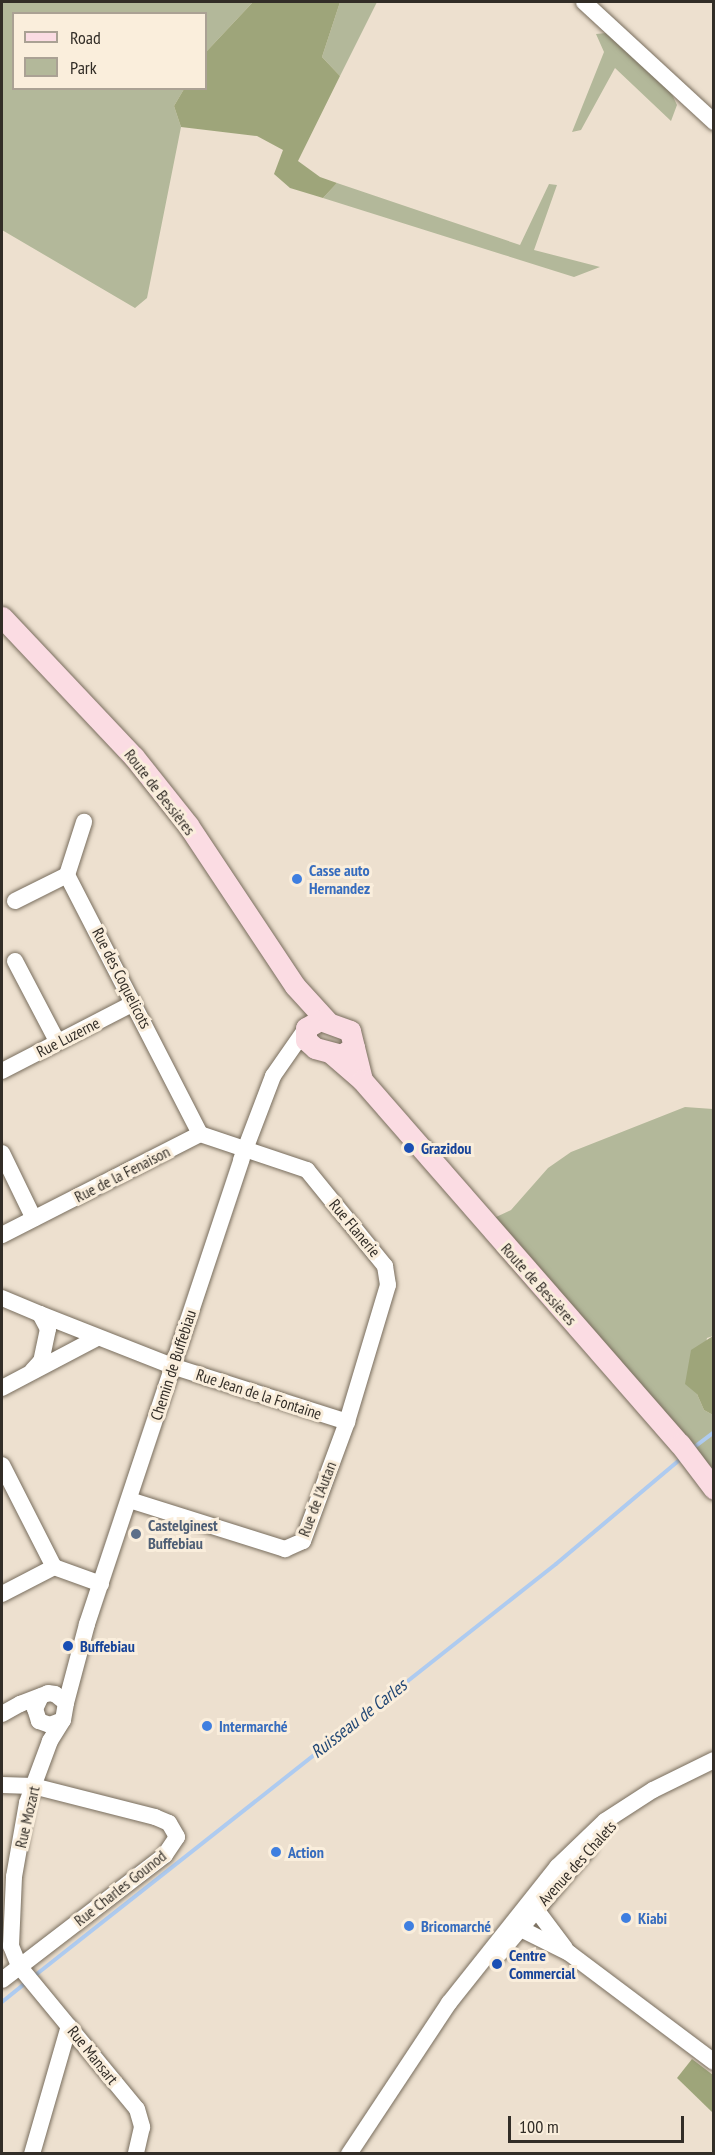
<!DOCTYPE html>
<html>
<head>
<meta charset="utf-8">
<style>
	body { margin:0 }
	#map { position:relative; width:715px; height:2155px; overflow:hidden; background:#ede0cf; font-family:"PT Sans Narrow",sans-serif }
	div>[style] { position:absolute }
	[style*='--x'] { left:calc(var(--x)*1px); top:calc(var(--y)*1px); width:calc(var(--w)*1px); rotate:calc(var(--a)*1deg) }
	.green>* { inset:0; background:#b3b89a }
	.forest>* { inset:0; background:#9ea57a }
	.stream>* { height:4px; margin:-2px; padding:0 2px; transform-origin:2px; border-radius:2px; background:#aecbf0 }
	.roads { filter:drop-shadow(0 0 2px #786d5d) drop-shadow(0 0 2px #786d5d) }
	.minor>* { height:16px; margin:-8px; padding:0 8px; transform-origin:8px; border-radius:8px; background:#fff }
	.major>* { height:21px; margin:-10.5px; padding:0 10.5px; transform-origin:10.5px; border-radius:10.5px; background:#fbdce3 }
	.dots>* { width:16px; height:16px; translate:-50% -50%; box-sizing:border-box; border:3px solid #faeedc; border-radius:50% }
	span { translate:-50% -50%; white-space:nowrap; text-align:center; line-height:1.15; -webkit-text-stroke:6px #faeedc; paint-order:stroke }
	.street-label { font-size:16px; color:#322d27 }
	.shop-label { font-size:16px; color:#366cbe; font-weight:700 }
	.left { translate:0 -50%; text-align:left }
	.transit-label { font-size:16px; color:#164399; font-weight:700 }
	.service-label { font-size:16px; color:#4e5e75; font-weight:700 }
	.water-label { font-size:18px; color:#204674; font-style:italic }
	.frame { position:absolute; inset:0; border:3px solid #322d27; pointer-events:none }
	.legend { position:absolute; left:12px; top:12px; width:195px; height:78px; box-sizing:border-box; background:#faeedc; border:2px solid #aaa194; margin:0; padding:8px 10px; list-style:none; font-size:18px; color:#322d27 }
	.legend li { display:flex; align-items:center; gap:12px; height:30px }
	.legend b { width:30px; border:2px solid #aaa194 }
	.scale { position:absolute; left:508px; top:2116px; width:176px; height:27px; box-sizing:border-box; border:3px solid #322d27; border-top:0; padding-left:8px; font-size:18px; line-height:21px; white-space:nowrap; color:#322d27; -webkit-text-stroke:4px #faeedc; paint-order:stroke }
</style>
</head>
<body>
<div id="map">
	<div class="green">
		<i style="clip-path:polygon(2px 2px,253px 2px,206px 52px,206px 14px,14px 14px,14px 88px,184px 89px,174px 106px,181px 127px,147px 298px,135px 308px,2px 230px)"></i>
		<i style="clip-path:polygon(340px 2px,377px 2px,340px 76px,322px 57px)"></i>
		<i style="clip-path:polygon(606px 33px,668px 86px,677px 105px,671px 121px,615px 68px,581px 130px,572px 132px,604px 52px,596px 34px)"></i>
		<i style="clip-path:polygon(337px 183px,520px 245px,549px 184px,557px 185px,534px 250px,600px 267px,574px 277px,323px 198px)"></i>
		<i style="clip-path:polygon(685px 1107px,713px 1109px,713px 1336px,707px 1338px,697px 1394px,704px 1410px,713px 1415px,713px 1472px,494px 1218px,511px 1210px,548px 1168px,571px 1152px)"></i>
	</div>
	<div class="forest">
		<i style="clip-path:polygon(253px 2px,340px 2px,322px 57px,340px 76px,298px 161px,320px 177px,337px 183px,323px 198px,290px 188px,274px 174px,283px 150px,257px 136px,181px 127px,174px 106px,184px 89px,206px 88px,206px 52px)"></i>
		<i style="clip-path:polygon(713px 1336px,714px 1336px,713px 1415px,704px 1410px,697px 1394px,685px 1384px,691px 1350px)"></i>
		<i style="clip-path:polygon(692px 2059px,713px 2075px,713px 2113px,677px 2078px)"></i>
	</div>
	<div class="stream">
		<i style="--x:693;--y:1448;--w:26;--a:-37"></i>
		<i style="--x:33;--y:1977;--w:666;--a:-38.3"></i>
		<i style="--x:556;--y:1564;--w:166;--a:-40.1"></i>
		<i style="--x:2;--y:2002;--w:32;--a:-39"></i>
	</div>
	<div class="roads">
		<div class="minor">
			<i style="--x:584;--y:2;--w:177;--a:42.7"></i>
			<i style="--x:67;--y:875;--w:56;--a:-72.2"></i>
			<i style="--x:15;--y:901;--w:58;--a:-26.6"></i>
			<i style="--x:67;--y:875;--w:291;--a:62.8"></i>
			<i style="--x:15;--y:961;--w:90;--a:62.3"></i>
			<i style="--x:2;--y:1071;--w:148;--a:-27.3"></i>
			<i style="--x:2;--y:1153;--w:73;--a:64.1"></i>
			<i style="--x:2;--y:1235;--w:222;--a:-27"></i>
			<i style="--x:200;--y:1134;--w:113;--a:18.6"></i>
			<i style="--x:307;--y:1170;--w:124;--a:50.9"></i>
			<i style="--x:385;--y:1266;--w:19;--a:81"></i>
			<i style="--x:388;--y:1285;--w:143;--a:106.7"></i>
			<i style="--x:347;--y:1422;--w:127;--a:110.3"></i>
			<i style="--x:303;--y:1541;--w:20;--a:156"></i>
			<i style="--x:285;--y:1549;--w:163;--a:-162.5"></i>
			<i style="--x:2;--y:1298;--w:41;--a:22.8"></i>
			<i style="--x:40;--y:1314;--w:17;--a:62"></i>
			<i style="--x:48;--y:1329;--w:33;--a:102"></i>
			<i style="--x:41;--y:1361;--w:13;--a:132"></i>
			<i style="--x:40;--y:1314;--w:142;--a:21.5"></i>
			<i style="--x:172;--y:1366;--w:184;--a:17.7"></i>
			<i style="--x:2;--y:1388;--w:107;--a:-27.8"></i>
			<i style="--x:2;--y:1465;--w:114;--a:63"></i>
			<i style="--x:2;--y:1594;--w:59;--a:-27.4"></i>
			<i style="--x:54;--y:1567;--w:50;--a:19.9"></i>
			<i style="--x:66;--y:1703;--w:82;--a:-75.1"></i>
			<i style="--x:87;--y:1624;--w:489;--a:-71.6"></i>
			<i style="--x:241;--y:1160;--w:90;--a:-69.1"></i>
			<i style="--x:273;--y:1076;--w:56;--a:-55.2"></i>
			<i style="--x:2;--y:1714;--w:21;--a:-29"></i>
			<i style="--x:20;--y:1704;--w:30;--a:-21"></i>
			<i style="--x:48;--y:1693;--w:7;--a:8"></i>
			<i style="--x:55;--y:1694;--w:14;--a:39"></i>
			<i style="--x:66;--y:1703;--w:17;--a:100"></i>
			<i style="--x:63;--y:1720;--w:14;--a:159"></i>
			<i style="--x:50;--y:1725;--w:12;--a:-160"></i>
			<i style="--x:39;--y:1721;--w:13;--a:-108"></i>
			<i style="--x:35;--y:1709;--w:14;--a:-65"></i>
			<i style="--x:63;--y:1720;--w:25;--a:122"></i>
			<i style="--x:50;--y:1741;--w:66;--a:110.4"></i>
			<i style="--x:27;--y:1803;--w:75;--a:100"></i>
			<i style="--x:14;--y:1877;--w:69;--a:92.5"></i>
			<i style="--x:11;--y:1946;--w:22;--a:68"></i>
			<i style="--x:19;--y:1966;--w:185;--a:50.5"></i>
			<i style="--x:137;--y:2109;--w:19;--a:74"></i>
			<i style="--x:142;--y:2127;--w:28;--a:103"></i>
			<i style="--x:2;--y:1785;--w:31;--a:2"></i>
			<i style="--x:33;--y:1786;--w:126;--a:14.3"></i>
			<i style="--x:155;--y:1817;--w:15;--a:23"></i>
			<i style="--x:169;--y:1823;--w:16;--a:60"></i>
			<i style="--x:177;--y:1837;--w:22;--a:124"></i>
			<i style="--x:165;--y:1855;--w:205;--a:142.5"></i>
			<i style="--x:526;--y:1911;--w:12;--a:5"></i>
			<i style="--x:538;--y:1912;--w:45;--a:53.1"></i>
			<i style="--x:520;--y:1918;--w:11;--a:85"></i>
			<i style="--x:521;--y:1929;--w:54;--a:26.6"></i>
			<i style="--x:569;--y:1953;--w:181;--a:36.9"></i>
			<i style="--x:499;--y:1954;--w:139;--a:-49.7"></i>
			<i style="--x:32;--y:2154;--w:133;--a:-73.9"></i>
			<i style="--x:349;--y:2154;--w:181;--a:-56.5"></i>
			<i style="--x:449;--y:2003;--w:174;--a:-51.5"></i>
			<i style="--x:557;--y:1867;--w:66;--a:-43.8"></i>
			<i style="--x:605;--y:1821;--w:57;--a:-32.9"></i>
			<i style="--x:653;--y:1790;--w:68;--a:-26.2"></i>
		</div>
		<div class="major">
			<i style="--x:2;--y:617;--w:192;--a:46.7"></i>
			<i style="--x:134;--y:757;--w:87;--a:51.5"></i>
			<i style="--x:188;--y:825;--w:193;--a:56.4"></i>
			<i style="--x:295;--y:986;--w:47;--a:47.6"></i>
			<i style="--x:354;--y:1047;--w:15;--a:148"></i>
			<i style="--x:341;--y:1055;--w:27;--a:-165"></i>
			<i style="--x:315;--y:1048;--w:12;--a:-138"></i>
			<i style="--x:306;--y:1040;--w:12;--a:-90"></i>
			<i style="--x:306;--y:1028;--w:16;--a:-30"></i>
			<i style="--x:320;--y:1020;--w:32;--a:20"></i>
			<i style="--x:350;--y:1031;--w:50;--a:76.2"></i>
			<i style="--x:331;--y:1053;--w:41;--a:41.1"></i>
			<i style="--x:362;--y:1080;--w:483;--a:48.9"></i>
			<i style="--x:680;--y:1444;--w:56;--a:52.9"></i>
		</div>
	</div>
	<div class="dots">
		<i style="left:297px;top:879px;background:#3f7fe0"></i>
		<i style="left:409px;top:1148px;background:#1a4fb4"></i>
		<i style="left:136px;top:1534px;background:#5c6f8a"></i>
		<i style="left:68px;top:1646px;background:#1a4fb4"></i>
		<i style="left:207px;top:1726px;background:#3f7fe0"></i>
		<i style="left:276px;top:1852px;background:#3f7fe0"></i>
		<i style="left:626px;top:1918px;background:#3f7fe0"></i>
		<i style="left:409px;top:1926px;background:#3f7fe0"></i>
		<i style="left:497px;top:1964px;background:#1a4fb4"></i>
	</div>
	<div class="street-label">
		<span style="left:160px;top:792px;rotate:52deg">Route de Bessières</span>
		<span style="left:122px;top:978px;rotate:63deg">Rue des Coquelicots</span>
		<span style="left:68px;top:1037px;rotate:-27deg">Rue Luzerne</span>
		<span style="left:122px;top:1174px;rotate:-27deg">Rue de la Fenaison</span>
		<span style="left:355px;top:1228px;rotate:50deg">Rue Flanerie</span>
		<span style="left:539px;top:1284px;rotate:48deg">Route de Bessières</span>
		<span style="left:173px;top:1365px;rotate:-72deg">Chemin de Buffebiau</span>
		<span style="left:259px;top:1394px;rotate:18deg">Rue Jean de la Fontaine</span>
		<span style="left:317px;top:1499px;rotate:-69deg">Rue de l'Autan</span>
		<span style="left:27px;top:1817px;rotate:-77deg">Rue Mozart</span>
		<span style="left:577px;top:1863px;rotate:-48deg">Avenue des Chalets</span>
		<span style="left:120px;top:1888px;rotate:-38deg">Rue Charles Gounod</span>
		<span style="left:93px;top:2055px;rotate:51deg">Rue Mansart</span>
	</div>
	<div class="shop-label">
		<span class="left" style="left:309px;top:879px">Casse auto<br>Hernandez</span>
		<span class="left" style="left:219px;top:1726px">Intermarché</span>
		<span class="left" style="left:288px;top:1852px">Action</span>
		<span class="left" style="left:638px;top:1918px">Kiabi</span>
		<span class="left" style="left:421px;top:1926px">Bricomarché</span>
	</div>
	<div class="transit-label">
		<span class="left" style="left:421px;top:1148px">Grazidou</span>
		<span class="left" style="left:80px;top:1646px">Buffebiau</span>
		<span class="left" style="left:509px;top:1964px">Centre<br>Commercial</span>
	</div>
	<div class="service-label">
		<span class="left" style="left:148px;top:1534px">Castelginest<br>Buffebiau</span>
	</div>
	<div class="water-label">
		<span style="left:359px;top:1719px;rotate:-38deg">Ruisseau de Carles</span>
	</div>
	<div class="frame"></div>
	<ul class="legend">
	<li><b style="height:8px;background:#fbdce3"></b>Road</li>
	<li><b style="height:16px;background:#b3b89a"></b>Park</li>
	</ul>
	<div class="scale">100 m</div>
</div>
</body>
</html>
